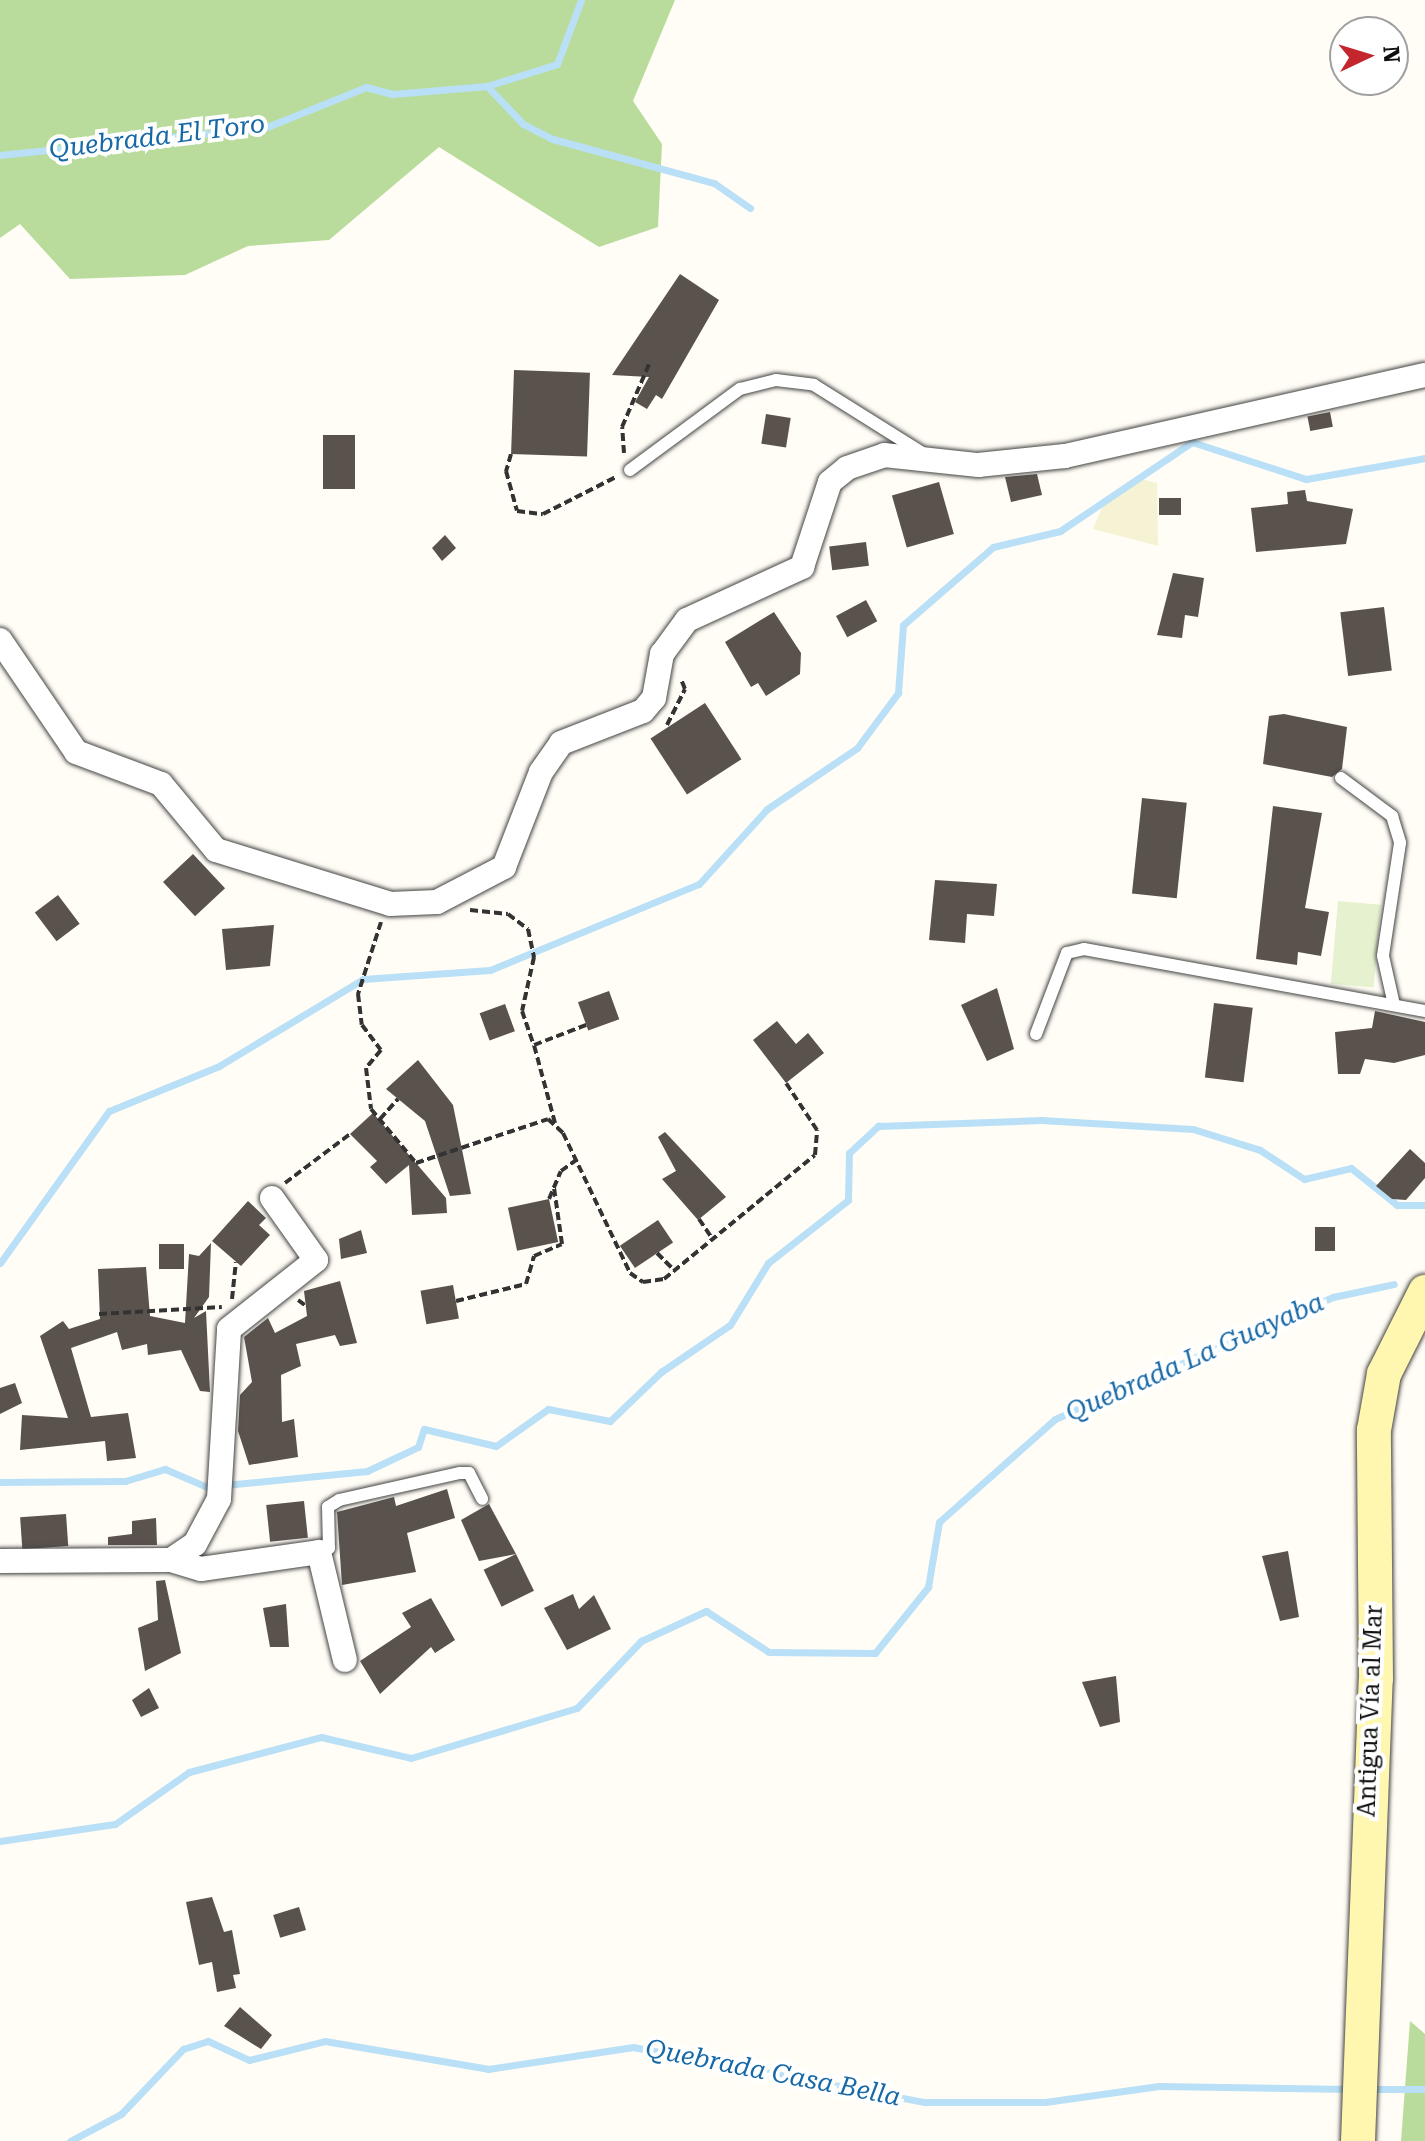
<!DOCTYPE html>
<html>
<head>
<meta charset="utf-8">
<style>
	body { margin:0 }
	#map { position:relative; width:1425px; height:2141px; overflow:hidden; background:#fffdf5; font-family:"Roboto Serif",serif }
	div>[style] { position:absolute }
	[style*='--x'] { left:calc(var(--x)*1px); top:calc(var(--y)*1px); width:calc(var(--w)*1px); rotate:calc(var(--a)*1deg) }
	.farmland>* { inset:0; background:#f6f3d4 }
	.forest>* { inset:0; background:#b9dc9c }
	.pitch>* { inset:0; background:#e6f2cf; transform-origin:0 0 }
	.stream>* { height:7px; margin:-3.5px; padding:0 3.5px; transform-origin:3.5px; border-radius:3.5px; background:#b9e0f7 }
	.building>* { inset:0; background:#5a524d; transform-origin:0 0 }
	.path>* { height:4px; margin-top:-2px; transform-origin:0; background:repeating-linear-gradient(90deg,#333 0 8px,transparent 0 12px) }
	.roads { filter:drop-shadow(0 0 2px #444) drop-shadow(0 0 2px #444) }
	.service>* { height:12px; margin:-6px; padding:0 6px; transform-origin:6px; border-radius:6px; background:#fff }
	.minor>* { height:24px; margin:-12px; padding:0 12px; transform-origin:12px; border-radius:12px; background:#fff }
	.secondary>* { height:34px; margin:-17px; padding:0 17px; transform-origin:17px; border-radius:17px; background:#fff6b0 }
	span { translate:-50% -50%; white-space:nowrap; text-align:center; line-height:1.15; -webkit-text-stroke:8px #fff; paint-order:stroke }
	.street-label { font-size:24px; color:#111 }
	.water-label { font-size:26px; color:#1768a6; font-style:italic }
	.north { position:absolute; left:1329px; top:16px; width:80px; height:80px; box-sizing:border-box; background:#fff; border:2px solid #a0a0a0; border-radius:50%; rotate:86deg; font-size:22px; font-weight:700; line-height:32px; text-align:center; color:#111 }
	.north::after { content:''; display:block; margin:auto; width:28px; height:36px; background:#c4262e; clip-path:polygon(50% 0,100% 100%,50% 72%,0 100%) }
</style>
</head>
<body>
<div id="map">
	<div class="farmland">
		<i style="clip-path:polygon(1141px 479px,1157px 483px,1158px 546px,1093px 529px,1105px 501px)"></i>
	</div>
	<div class="forest">
		<i style="clip-path:polygon(0 0,675px 0,633px 101px,662px 144px,658px 227px,599px 247px,439px 147px,329px 240px,248px 246px,185px 275px,70px 279px,20px 224px,0 238px)"></i>
		<i style="clip-path:polygon(1410px 2021px,1425px 2034px,1425px 2141px,1401px 2141px)"></i>
	</div>
	<div class="pitch">
		<i style="left:1338px;top:901px;width:43px;height:83px;rotate:5deg"></i>
	</div>
	<div class="stream">
		<i style="--x:487;--y:86;--w:73;--a:-17.4"></i>
		<i style="--x:557;--y:64;--w:68;--a:-69.4"></i>
		<i style="--x:0;--y:155;--w:268;--a:-6"></i>
		<i style="--x:267;--y:127;--w:107;--a:-22"></i>
		<i style="--x:366;--y:87;--w:28;--a:15"></i>
		<i style="--x:393;--y:94;--w:94;--a:-4.9"></i>
		<i style="--x:487;--y:86;--w:52;--a:46.5"></i>
		<i style="--x:523;--y:124;--w:34;--a:27"></i>
		<i style="--x:553;--y:139;--w:167;--a:15.3"></i>
		<i style="--x:714;--y:183;--w:44;--a:34.8"></i>
		<i style="--x:0;--y:1263;--w:187;--a:-54.4"></i>
		<i style="--x:109;--y:1111;--w:119;--a:-22.2"></i>
		<i style="--x:219;--y:1066;--w:168;--a:-31.1"></i>
		<i style="--x:363;--y:979;--w:127;--a:-4.1"></i>
		<i style="--x:490;--y:970;--w:226;--a:-22.4"></i>
		<i style="--x:699;--y:884;--w:101;--a:-47.8"></i>
		<i style="--x:767;--y:809;--w:109;--a:-34.1"></i>
		<i style="--x:857;--y:748;--w:69;--a:-53.3"></i>
		<i style="--x:898;--y:693;--w:68;--a:-85.8"></i>
		<i style="--x:903;--y:625;--w:119;--a:-40.9"></i>
		<i style="--x:993;--y:547;--w:69;--a:-13.4"></i>
		<i style="--x:1060;--y:531;--w:159;--a:-34"></i>
		<i style="--x:1192;--y:442;--w:120;--a:18"></i>
		<i style="--x:1306;--y:479;--w:121;--a:-10"></i>
		<i style="--x:0;--y:1482;--w:125;--a:-0.5"></i>
		<i style="--x:125;--y:1481;--w:42;--a:-16.7"></i>
		<i style="--x:165;--y:1469;--w:53;--a:23.2"></i>
		<i style="--x:225;--y:1485;--w:143;--a:-5.6"></i>
		<i style="--x:367;--y:1471;--w:56;--a:-25.2"></i>
		<i style="--x:418;--y:1447;--w:19;--a:-72"></i>
		<i style="--x:424;--y:1429;--w:74;--a:13.3"></i>
		<i style="--x:496;--y:1446;--w:64;--a:-35.4"></i>
		<i style="--x:548;--y:1409;--w:63;--a:11"></i>
		<i style="--x:610;--y:1421;--w:71;--a:-43.9"></i>
		<i style="--x:661;--y:1372;--w:83;--a:-34.3"></i>
		<i style="--x:730;--y:1325;--w:73;--a:-58.5"></i>
		<i style="--x:768;--y:1263;--w:102;--a:-38.2"></i>
		<i style="--x:848;--y:1200;--w:47;--a:-88.8"></i>
		<i style="--x:849;--y:1153;--w:40;--a:-43"></i>
		<i style="--x:878;--y:1126;--w:163;--a:-2.1"></i>
		<i style="--x:1041;--y:1120;--w:152;--a:3.4"></i>
		<i style="--x:1193;--y:1129;--w:70;--a:17.4"></i>
		<i style="--x:1260;--y:1150;--w:53;--a:33.4"></i>
		<i style="--x:1304;--y:1179;--w:48;--a:-13.2"></i>
		<i style="--x:1351;--y:1168;--w:59;--a:38.8"></i>
		<i style="--x:1397;--y:1205;--w:28;--a:0"></i>
		<i style="--x:0;--y:1841;--w:116;--a:-8.4"></i>
		<i style="--x:115;--y:1824;--w:90;--a:-35.1"></i>
		<i style="--x:189;--y:1772;--w:137;--a:-14.9"></i>
		<i style="--x:321;--y:1737;--w:92;--a:13.1"></i>
		<i style="--x:411;--y:1758;--w:173;--a:-16.8"></i>
		<i style="--x:577;--y:1708;--w:93;--a:-46.3"></i>
		<i style="--x:641;--y:1641;--w:72;--a:-24.8"></i>
		<i style="--x:706;--y:1611;--w:75;--a:33.1"></i>
		<i style="--x:769;--y:1652;--w:106;--a:0.5"></i>
		<i style="--x:875;--y:1653;--w:85;--a:-51.2"></i>
		<i style="--x:928;--y:1587;--w:66;--a:-80.4"></i>
		<i style="--x:939;--y:1522;--w:155;--a:-41.6"></i>
		<i style="--x:1055;--y:1419;--w:304;--a:-23.7"></i>
		<i style="--x:1333;--y:1297;--w:62;--a:-12"></i>
		<i style="--x:1371;--y:2089;--w:54;--a:0"></i>
		<i style="--x:70;--y:2141;--w:58;--a:-27.9"></i>
		<i style="--x:121;--y:2114;--w:90;--a:-46.4"></i>
		<i style="--x:183;--y:2049;--w:26;--a:-18"></i>
		<i style="--x:208;--y:2041;--w:45;--a:24.9"></i>
		<i style="--x:249;--y:2060;--w:78;--a:-14"></i>
		<i style="--x:325;--y:2041;--w:165;--a:9.7"></i>
		<i style="--x:488;--y:2069;--w:147;--a:-8.6"></i>
		<i style="--x:633;--y:2047;--w:297;--a:10.7"></i>
		<i style="--x:925;--y:2102;--w:120;--a:0"></i>
		<i style="--x:1045;--y:2102;--w:115;--a:-8"></i>
		<i style="--x:1159;--y:2086;--w:192;--a:0.9"></i>
	</div>
	<div class="building">
		<i style="clip-path:polygon(680px 274px,719px 300px,662px 399px,656px 395px,647px 409px,635px 402px,649px 377px,612px 375px)"></i>
		<i style="left:514px;top:370px;width:76px;height:84px;rotate:2deg"></i>
		<i style="left:1330px;top:412px;width:15px;height:23px;rotate:79deg"></i>
		<i style="left:766px;top:414px;width:25px;height:30px;rotate:9deg"></i>
		<i style="left:323px;top:435px;width:32px;height:54px"></i>
		<i style="clip-path:polygon(1037px 474px,1042px 495px,1011px 502px,1005px 477px)"></i>
		<i style="left:939px;top:482px;width:54px;height:49px;rotate:74deg"></i>
		<i style="clip-path:polygon(1305px 490px,1307px 501px,1353px 509px,1346px 544px,1256px 552px,1251px 508px,1288px 504px,1287px 492px)"></i>
		<i style="left:1159px;top:498px;width:22px;height:17px"></i>
		<i style="clip-path:polygon(445px 535px,456px 548px,442px 561px,432px 548px)"></i>
		<i style="left:866px;top:542px;width:24px;height:37px;rotate:83deg"></i>
		<i style="clip-path:polygon(1173px 573px,1204px 578px,1198px 617px,1185px 615px,1182px 638px,1157px 635px)"></i>
		<i style="left:866px;top:600px;width:24px;height:34px;rotate:62deg"></i>
		<i style="left:1384px;top:607px;width:64px;height:44px;rotate:83deg"></i>
		<i style="clip-path:polygon(774px 612px,801px 653px,800px 674px,766px 696px,758px 683px,751px 687px,725px 642px)"></i>
		<i style="left:705px;top:703px;width:67px;height:65px;rotate:57deg"></i>
		<i style="clip-path:polygon(1284px 714px,1347px 727px,1342px 769px,1332px 777px,1263px 764px,1269px 716px)"></i>
		<i style="left:1142px;top:798px;width:45px;height:96px;rotate:6deg"></i>
		<i style="clip-path:polygon(1273px 806px,1322px 813px,1305px 908px,1329px 912px,1321px 956px,1298px 952px,1297px 965px,1256px 959px)"></i>
		<i style="left:193px;top:854px;width:47px;height:41px;rotate:47deg"></i>
		<i style="clip-path:polygon(935px 880px,997px 884px,994px 916px,967px 914px,965px 943px,929px 940px)"></i>
		<i style="left:58px;top:895px;width:36px;height:29px;rotate:53deg"></i>
		<i style="clip-path:polygon(274px 925px,270px 966px,226px 970px,222px 929px)"></i>
		<i style="clip-path:polygon(997px 988px,1014px 1049px,987px 1061px,961px 1005px)"></i>
		<i style="left:609px;top:991px;width:30px;height:33px;rotate:70deg"></i>
		<i style="left:1214px;top:1003px;width:39px;height:75px;rotate:7deg"></i>
		<i style="left:505px;top:1004px;width:29px;height:27px;rotate:70deg"></i>
		<i style="clip-path:polygon(1375px 1011px,1425px 1022px,1425px 1055px,1394px 1063px,1365px 1059px,1360px 1074px,1338px 1074px,1335px 1032px,1372px 1028px)"></i>
		<i style="clip-path:polygon(777px 1021px,796px 1044px,808px 1033px,824px 1053px,786px 1083px,753px 1040px)"></i>
		<i style="clip-path:polygon(418px 1060px,453px 1105px,471px 1194px,450px 1196px,425px 1121px,386px 1089px)"></i>
		<i style="clip-path:polygon(373px 1113px,446px 1198px,447px 1213px,412px 1215px,409px 1165px,386px 1184px,370px 1167px,377px 1161px,350px 1134px)"></i>
		<i style="clip-path:polygon(665px 1132px,726px 1197px,698px 1220px,662px 1179px,676px 1171px,658px 1137px)"></i>
		<i style="clip-path:polygon(1410px 1149px,1425px 1163px,1425px 1178px,1406px 1200px,1392px 1199px,1376px 1186px)"></i>
		<i style="left:549px;top:1199px;width:44px;height:42px;rotate:78deg"></i>
		<i style="clip-path:polygon(248px 1201px,266px 1218px,259px 1225px,270px 1235px,241px 1266px,212px 1241px)"></i>
		<i style="left:658px;top:1220px;width:27px;height:46px;rotate:56deg"></i>
		<i style="left:1315px;top:1227px;width:20px;height:24px"></i>
		<i style="clip-path:polygon(361px 1230px,367px 1253px,341px 1259px,339px 1239px)"></i>
		<i style="clip-path:polygon(211px 1243px,209px 1297px,194px 1318px,206px 1311px,210px 1392px,200px 1391px,181px 1350px,148px 1355px,147px 1344px,122px 1350px,117px 1332px,71px 1348px,91px 1417px,128px 1413px,136px 1458px,107px 1461px,105px 1441px,20px 1450px,22px 1415px,68px 1418px,40px 1336px,63px 1321px,69px 1329px,100px 1319px,98px 1269px,146px 1267px,150px 1316px,185px 1323px,189px 1254px,199px 1256px)"></i>
		<i style="left:159px;top:1244px;width:25px;height:25px"></i>
		<i style="clip-path:polygon(340px 1281px,357px 1343px,340px 1346px,335px 1335px,296px 1344px,301px 1366px,281px 1375px,282px 1422px,294px 1419px,298px 1457px,249px 1465px,238px 1431px,240px 1395px,252px 1382px,244px 1337px,268px 1318px,275px 1333px,307px 1316px,304px 1291px)"></i>
		<i style="left:453px;top:1285px;width:34px;height:33px;rotate:80deg"></i>
		<i style="clip-path:polygon(15px 1383px,22px 1403px,0 1414px,0 1388px)"></i>
		<i style="clip-path:polygon(447px 1489px,455px 1518px,407px 1533px,416px 1572px,342px 1585px,337px 1512px,394px 1497px,396px 1506px)"></i>
		<i style="left:304px;top:1501px;width:37px;height:38px;rotate:84deg"></i>
		<i style="clip-path:polygon(489px 1504px,516px 1554px,479px 1561px,461px 1520px)"></i>
		<i style="left:66px;top:1514px;width:32px;height:46px;rotate:86deg"></i>
		<i style="clip-path:polygon(156px 1518px,157px 1545px,108px 1545px,108px 1537px,132px 1534px,132px 1521px)"></i>
		<i style="clip-path:polygon(1288px 1551px,1299px 1617px,1280px 1621px,1262px 1556px)"></i>
		<i style="left:516px;top:1554px;width:41px;height:36px;rotate:64deg"></i>
		<i style="clip-path:polygon(165px 1580px,181px 1653px,145px 1671px,138px 1628px,158px 1620px,156px 1581px)"></i>
		<i style="clip-path:polygon(573px 1594px,579px 1609px,594px 1595px,611px 1629px,567px 1650px,544px 1608px)"></i>
		<i style="clip-path:polygon(431px 1598px,455px 1640px,435px 1653px,431px 1647px,380px 1694px,360px 1661px,411px 1627px,402px 1613px)"></i>
		<i style="clip-path:polygon(286px 1604px,289px 1647px,270px 1647px,263px 1608px)"></i>
		<i style="clip-path:polygon(1116px 1676px,1120px 1722px,1100px 1727px,1082px 1682px)"></i>
		<i style="clip-path:polygon(149px 1688px,159px 1708px,141px 1717px,132px 1700px)"></i>
		<i style="clip-path:polygon(212px 1897px,224px 1932px,232px 1930px,240px 1974px,233px 1975px,236px 1988px,217px 1992px,212px 1962px,199px 1965px,186px 1902px)"></i>
		<i style="left:299px;top:1907px;width:24px;height:27px;rotate:73deg"></i>
		<i style="clip-path:polygon(240px 2007px,272px 2035px,261px 2049px,224px 2026px)"></i>
	</div>
	<div class="path">
		<i style="--x:624;--y:453;--w:26;--a:-94"></i>
		<i style="--x:622;--y:427;--w:71;--a:-66.7"></i>
		<i style="--x:511;--y:454;--w:18;--a:106"></i>
		<i style="--x:506;--y:471;--w:41;--a:74.6"></i>
		<i style="--x:517;--y:511;--w:26;--a:7"></i>
		<i style="--x:543;--y:514;--w:82;--a:-26.9"></i>
		<i style="--x:667;--y:725;--w:40;--a:-63.4"></i>
		<i style="--x:685;--y:689;--w:11;--a:-112"></i>
		<i style="--x:470;--y:910;--w:38;--a:6"></i>
		<i style="--x:508;--y:914;--w:25;--a:37"></i>
		<i style="--x:528;--y:929;--w:29;--a:78"></i>
		<i style="--x:534;--y:957;--w:55;--a:102.5"></i>
		<i style="--x:522;--y:1011;--w:36;--a:71"></i>
		<i style="--x:381;--y:922;--w:76;--a:107.7"></i>
		<i style="--x:358;--y:994;--w:31;--a:83"></i>
		<i style="--x:362;--y:1025;--w:31;--a:53"></i>
		<i style="--x:381;--y:1050;--w:23;--a:130"></i>
		<i style="--x:366;--y:1068;--w:41;--a:83"></i>
		<i style="--x:371;--y:1109;--w:70;--a:50.2"></i>
		<i style="--x:416;--y:1163;--w:139;--a:-18.4"></i>
		<i style="--x:548;--y:1119;--w:21;--a:43"></i>
		<i style="--x:563;--y:1133;--w:155;--a:64.4"></i>
		<i style="--x:630;--y:1273;--w:16;--a:35"></i>
		<i style="--x:643;--y:1282;--w:21;--a:-8"></i>
		<i style="--x:664;--y:1279;--w:195;--a:-39.4"></i>
		<i style="--x:815;--y:1155;--w:25;--a:-85"></i>
		<i style="--x:817;--y:1130;--w:56;--a:-123.4"></i>
		<i style="--x:380;--y:1119;--w:27;--a:-48"></i>
		<i style="--x:555;--y:1123;--w:81;--a:-105.1"></i>
		<i style="--x:534;--y:1045;--w:56;--a:-21"></i>
		<i style="--x:285;--y:1183;--w:81;--a:-37"></i>
		<i style="--x:549;--y:1199;--w:30;--a:-67"></i>
		<i style="--x:561;--y:1171;--w:19;--a:-36"></i>
		<i style="--x:699;--y:1219;--w:22;--a:56"></i>
		<i style="--x:657;--y:1253;--w:24;--a:45"></i>
		<i style="--x:232;--y:1299;--w:37;--a:-84"></i>
		<i style="--x:298;--y:1300;--w:9;--a:36"></i>
		<i style="--x:456;--y:1301;--w:72;--a:-13.7"></i>
		<i style="--x:526;--y:1284;--w:29;--a:-74"></i>
		<i style="--x:534;--y:1256;--w:30;--a:-23"></i>
		<i style="--x:562;--y:1244;--w:57;--a:-98.1"></i>
		<i style="--x:99;--y:1314;--w:123;--a:-3.3"></i>
	</div>
	<div class="roads">
		<div class="service">
			<i style="--x:630;--y:470;--w:137;--a:-36.4"></i>
			<i style="--x:740;--y:389;--w:37;--a:-14"></i>
			<i style="--x:776;--y:380;--w:38;--a:7"></i>
			<i style="--x:814;--y:385;--w:130;--a:32.1"></i>
			<i style="--x:1341;--y:778;--w:64;--a:36.7"></i>
			<i style="--x:1392;--y:816;--w:28;--a:73"></i>
			<i style="--x:1400;--y:843;--w:114;--a:98.6"></i>
			<i style="--x:1383;--y:956;--w:50;--a:77.3"></i>
			<i style="--x:1036;--y:1034;--w:87;--a:-69.1"></i>
			<i style="--x:1067;--y:953;--w:17;--a:-13"></i>
			<i style="--x:1084;--y:949;--w:347;--a:10.3"></i>
			<i style="--x:321;--y:1554;--w:10;--a:-37"></i>
			<i style="--x:329;--y:1548;--w:41;--a:-91.4"></i>
			<i style="--x:328;--y:1507;--w:13;--a:-32"></i>
			<i style="--x:339;--y:1500;--w:124;--a:-12.6"></i>
			<i style="--x:460;--y:1473;--w:9;--a:0"></i>
			<i style="--x:469;--y:1473;--w:29;--a:63"></i>
		</div>
		<div class="minor">
			<i style="--x:0;--y:640;--w:135;--a:55.8"></i>
			<i style="--x:76;--y:752;--w:91;--a:20.6"></i>
			<i style="--x:161;--y:784;--w:86;--a:50.2"></i>
			<i style="--x:216;--y:850;--w:182;--a:17.2"></i>
			<i style="--x:390;--y:904;--w:47;--a:-2.4"></i>
			<i style="--x:437;--y:902;--w:76;--a:-27.6"></i>
			<i style="--x:504;--y:867;--w:102;--a:-68.7"></i>
			<i style="--x:541;--y:772;--w:35;--a:-55"></i>
			<i style="--x:561;--y:743;--w:88;--a:-21.3"></i>
			<i style="--x:643;--y:711;--w:17;--a:-50"></i>
			<i style="--x:654;--y:698;--w:45;--a:-79.7"></i>
			<i style="--x:662;--y:654;--w:42;--a:-53.7"></i>
			<i style="--x:687;--y:620;--w:127;--a:-24.7"></i>
			<i style="--x:802;--y:567;--w:89;--a:-71.8"></i>
			<i style="--x:830;--y:482;--w:22;--a:-39"></i>
			<i style="--x:847;--y:468;--w:39;--a:-19"></i>
			<i style="--x:884;--y:455;--w:95;--a:6.1"></i>
			<i style="--x:978;--y:465;--w:87;--a:-5.9"></i>
			<i style="--x:1065;--y:456;--w:369;--a:-12.7"></i>
			<i style="--x:171;--y:1560;--w:31;--a:17"></i>
			<i style="--x:201;--y:1569;--w:119;--a:-8.2"></i>
			<i style="--x:319;--y:1552;--w:111;--a:76.5"></i>
			<i style="--x:0;--y:1561;--w:171;--a:-0.3"></i>
			<i style="--x:171;--y:1560;--w:29;--a:-34"></i>
			<i style="--x:195;--y:1544;--w:51;--a:-61.9"></i>
			<i style="--x:219;--y:1499;--w:170;--a:-86.6"></i>
			<i style="--x:229;--y:1329;--w:111;--a:-38.4"></i>
			<i style="--x:316;--y:1260;--w:76;--a:-125.4"></i>
		</div>
		<div class="secondary">
			<i style="--x:1358;--y:2141;--w:462;--a:-87.8"></i>
			<i style="--x:1376;--y:1679;--w:249;--a:-90.5"></i>
			<i style="--x:1374;--y:1430;--w:57;--a:-79.9"></i>
			<i style="--x:1384;--y:1374;--w:92;--a:-63.4"></i>
		</div>
	</div>
	<div class="street-label">
		<span style="left:1371px;top:1711px;rotate:-88deg">Antigua Vía al Mar</span>
	</div>
	<div class="water-label">
		<span style="left:157px;top:137px;rotate:-7deg">Quebrada El Toro</span>
		<span style="left:1195px;top:1358px;rotate:-24deg">Quebrada La Guayaba</span>
		<span style="left:773px;top:2073px;rotate:11deg">Quebrada Casa Bella</span>
	</div>
	<div class="north">N</div>
</div>
</body>
</html>
